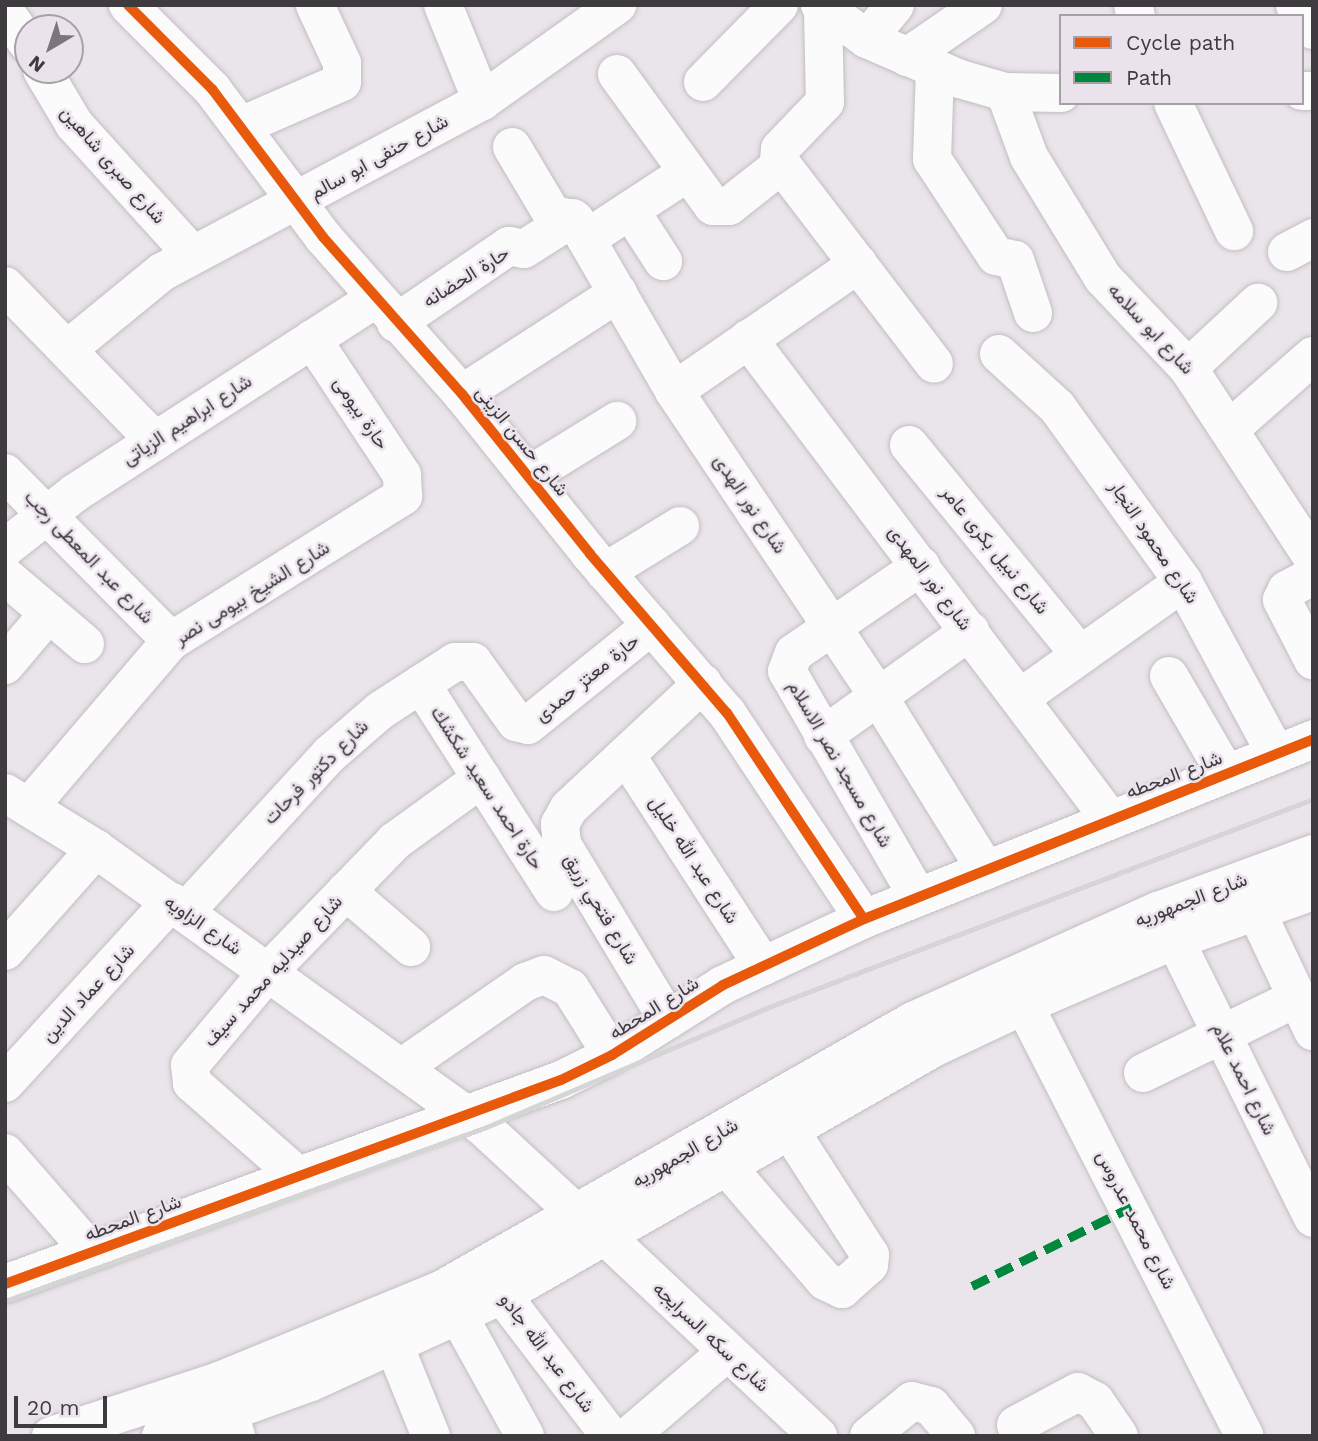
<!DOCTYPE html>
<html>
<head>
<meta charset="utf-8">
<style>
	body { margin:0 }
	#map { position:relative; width:1318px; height:1441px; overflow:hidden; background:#eae5ea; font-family:"Work Sans",Vazirmatn,sans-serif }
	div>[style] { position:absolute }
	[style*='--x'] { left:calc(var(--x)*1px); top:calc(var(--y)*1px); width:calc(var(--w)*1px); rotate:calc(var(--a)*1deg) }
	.roads { filter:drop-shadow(0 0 2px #c1bec1) drop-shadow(0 0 2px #c1bec1) }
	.minor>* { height:38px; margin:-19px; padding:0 19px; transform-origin:19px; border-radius:19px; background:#fcfbfc }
	.major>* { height:38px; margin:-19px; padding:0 19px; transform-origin:19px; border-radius:19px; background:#fcfbfc }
	.rail>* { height:5px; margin:-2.5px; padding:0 2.5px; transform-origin:2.5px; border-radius:2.5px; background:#d6d5d6 }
	.quiet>* { height:9px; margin-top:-4.5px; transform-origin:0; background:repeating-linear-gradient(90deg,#00873e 0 18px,transparent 0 27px) }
	.cycleway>* { height:10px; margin:-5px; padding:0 5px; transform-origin:5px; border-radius:5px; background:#e8590c }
	span { translate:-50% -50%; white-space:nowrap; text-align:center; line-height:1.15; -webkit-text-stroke:5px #ebe3ec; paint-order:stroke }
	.street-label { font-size:19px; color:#3e3b3f }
	.frame { position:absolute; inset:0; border:7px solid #3e3b3f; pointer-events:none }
	.legend { position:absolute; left:1059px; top:14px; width:245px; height:91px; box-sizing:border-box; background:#ebe3ec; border:2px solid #a6a0a7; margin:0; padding:9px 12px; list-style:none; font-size:21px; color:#3e3b3f }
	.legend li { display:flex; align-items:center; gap:14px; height:35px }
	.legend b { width:35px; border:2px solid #a6a0a7 }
	.north { position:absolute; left:14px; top:14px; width:70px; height:70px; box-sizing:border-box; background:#ebe3ec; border:2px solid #a6a0a7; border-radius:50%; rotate:219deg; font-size:19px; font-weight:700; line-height:28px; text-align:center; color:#3e3b3f }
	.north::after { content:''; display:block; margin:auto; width:24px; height:32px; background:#7a767b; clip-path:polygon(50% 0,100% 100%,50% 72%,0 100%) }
	.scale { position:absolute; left:14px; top:1396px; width:93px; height:32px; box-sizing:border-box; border:4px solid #3e3b3f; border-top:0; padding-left:9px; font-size:21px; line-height:24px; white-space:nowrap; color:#3e3b3f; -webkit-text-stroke:5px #ebe3ec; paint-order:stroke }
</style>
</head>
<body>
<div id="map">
	<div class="roads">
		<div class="minor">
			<i style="--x:128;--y:5;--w:119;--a:45"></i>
			<i style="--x:212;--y:89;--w:185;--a:53.1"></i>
			<i style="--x:323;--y:237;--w:210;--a:48.5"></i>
			<i style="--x:462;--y:394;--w:205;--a:51.3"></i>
			<i style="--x:590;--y:554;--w:210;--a:49.3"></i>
			<i style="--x:727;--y:713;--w:247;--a:56.4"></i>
			<i style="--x:443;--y:5;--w:104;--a:67.9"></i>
			<i style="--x:820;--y:5;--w:58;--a:35.9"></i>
			<i style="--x:867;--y:39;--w:101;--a:23.3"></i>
			<i style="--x:960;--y:79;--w:47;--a:16.1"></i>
			<i style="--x:1005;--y:92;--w:56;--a:1"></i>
			<i style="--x:1133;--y:5;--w:11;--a:75"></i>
			<i style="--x:1295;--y:5;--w:31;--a:54"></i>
			<i style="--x:823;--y:9;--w:93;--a:88.8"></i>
			<i style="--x:825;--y:102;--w:65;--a:133.8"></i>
			<i style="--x:780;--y:149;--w:12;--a:95"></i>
			<i style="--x:779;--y:161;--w:255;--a:52.6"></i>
			<i style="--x:5;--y:12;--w:39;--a:54"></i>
			<i style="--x:867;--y:39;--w:44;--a:-50.5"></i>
			<i style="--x:907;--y:57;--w:92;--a:-34.4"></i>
			<i style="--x:935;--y:69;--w:90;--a:91.9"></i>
			<i style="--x:932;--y:159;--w:116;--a:56.6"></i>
			<i style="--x:996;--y:256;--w:19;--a:12"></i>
			<i style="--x:1015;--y:260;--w:56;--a:71.2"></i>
			<i style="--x:42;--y:70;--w:63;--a:59.3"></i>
			<i style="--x:74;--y:124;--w:176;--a:47.8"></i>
			<i style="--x:617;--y:74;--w:163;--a:54"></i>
			<i style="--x:713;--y:206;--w:16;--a:0"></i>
			<i style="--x:729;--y:206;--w:66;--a:-38.3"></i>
			<i style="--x:703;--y:82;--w:108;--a:-45.4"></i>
			<i style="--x:1302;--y:91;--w:11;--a:0"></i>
			<i style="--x:1005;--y:92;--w:69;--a:69.7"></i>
			<i style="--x:1029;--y:157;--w:142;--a:58.6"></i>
			<i style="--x:1103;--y:278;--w:124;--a:46.6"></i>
			<i style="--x:1188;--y:368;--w:227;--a:56.7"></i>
			<i style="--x:1173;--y:103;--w:142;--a:64.5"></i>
			<i style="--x:241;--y:126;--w:110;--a:-23.5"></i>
			<i style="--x:342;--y:82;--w:19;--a:-90"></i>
			<i style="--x:342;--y:63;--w:64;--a:-115"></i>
			<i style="--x:512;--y:147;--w:78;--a:59.2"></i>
			<i style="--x:552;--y:214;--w:24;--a:15"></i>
			<i style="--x:575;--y:220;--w:198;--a:59.9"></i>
			<i style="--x:674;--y:391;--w:367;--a:56.2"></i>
			<i style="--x:878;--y:696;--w:205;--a:58.2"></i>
			<i style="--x:630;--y:210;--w:61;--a:57.1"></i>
			<i style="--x:586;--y:239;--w:122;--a:-33.3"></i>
			<i style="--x:1287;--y:252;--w:30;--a:-28"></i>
			<i style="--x:5;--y:286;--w:216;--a:45.9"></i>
			<i style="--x:396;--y:323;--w:137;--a:-34.3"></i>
			<i style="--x:509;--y:246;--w:15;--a:11"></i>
			<i style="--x:524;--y:249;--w:58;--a:-32.3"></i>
			<i style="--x:748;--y:339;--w:601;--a:52.98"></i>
			<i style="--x:69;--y:348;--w:120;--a:-39.3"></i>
			<i style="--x:162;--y:272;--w:363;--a:-28.1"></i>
			<i style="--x:482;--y:101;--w:166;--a:-35.4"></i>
			<i style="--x:999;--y:354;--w:79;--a:42.4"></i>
			<i style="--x:1057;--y:407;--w:216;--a:54.2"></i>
			<i style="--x:1183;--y:582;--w:196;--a:61.6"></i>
			<i style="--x:1188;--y:368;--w:96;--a:-42.9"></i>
			<i style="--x:674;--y:391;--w:224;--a:-34.6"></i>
			<i style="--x:462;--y:394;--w:186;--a:-32.9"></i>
			<i style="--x:1231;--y:428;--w:109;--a:-41.3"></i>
			<i style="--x:909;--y:445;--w:271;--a:50.8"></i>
			<i style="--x:5;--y:473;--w:236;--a:45.3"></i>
			<i style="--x:528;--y:476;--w:105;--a:-31.7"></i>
			<i style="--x:5;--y:548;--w:89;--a:-38.2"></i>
			<i style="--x:75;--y:493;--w:357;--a:-32.9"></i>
			<i style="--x:605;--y:572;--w:88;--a:-31.5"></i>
			<i style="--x:5;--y:576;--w:105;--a:40.4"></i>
			<i style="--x:1313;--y:576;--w:30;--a:152"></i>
			<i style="--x:1287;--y:590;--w:11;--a:117"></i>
			<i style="--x:1282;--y:600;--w:68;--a:62.7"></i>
			<i style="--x:5;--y:665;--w:68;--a:-49.8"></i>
			<i style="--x:1169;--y:676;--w:113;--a:59.8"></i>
			<i style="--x:421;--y:684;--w:247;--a:57.4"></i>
			<i style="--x:1020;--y:698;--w:200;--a:-35.4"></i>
			<i style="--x:823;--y:736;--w:181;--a:-35.5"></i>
			<i style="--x:626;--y:755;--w:252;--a:57"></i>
			<i style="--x:5;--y:793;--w:107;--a:31.6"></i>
			<i style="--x:96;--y:849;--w:478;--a:35.7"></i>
			<i style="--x:484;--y:1128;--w:128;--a:42.8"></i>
			<i style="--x:29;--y:807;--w:218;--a:-49.5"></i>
			<i style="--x:171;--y:641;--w:274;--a:-32"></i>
			<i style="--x:403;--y:496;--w:21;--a:-93"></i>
			<i style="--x:402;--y:475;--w:163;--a:-123.5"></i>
			<i style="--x:346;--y:891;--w:86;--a:40.7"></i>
			<i style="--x:918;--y:897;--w:261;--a:-120.1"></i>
			<i style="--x:787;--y:671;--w:19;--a:-69"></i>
			<i style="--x:794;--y:653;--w:154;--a:-34.4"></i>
			<i style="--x:185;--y:912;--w:214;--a:-47.5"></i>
			<i style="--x:330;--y:754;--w:67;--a:-40.8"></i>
			<i style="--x:381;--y:710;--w:88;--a:-33"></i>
			<i style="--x:455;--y:662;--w:18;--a:0"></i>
			<i style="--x:473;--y:662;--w:74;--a:54.4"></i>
			<i style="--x:516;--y:722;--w:12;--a:14"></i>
			<i style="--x:528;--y:725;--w:159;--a:-38.9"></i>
			<i style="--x:1257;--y:913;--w:131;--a:64.6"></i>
			<i style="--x:1175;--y:940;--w:310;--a:63.6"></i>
			<i style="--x:5;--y:951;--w:137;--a:-48.3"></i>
			<i style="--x:1024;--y:1005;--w:484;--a:62.9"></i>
			<i style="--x:668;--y:1020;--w:205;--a:-121.1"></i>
			<i style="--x:562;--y:844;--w:20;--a:-96"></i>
			<i style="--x:560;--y:824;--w:18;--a:-61"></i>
			<i style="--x:569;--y:808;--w:183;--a:-43"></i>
			<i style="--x:401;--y:1068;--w:151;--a:-34.7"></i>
			<i style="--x:525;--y:982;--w:20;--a:-20"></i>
			<i style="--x:544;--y:975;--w:29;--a:27"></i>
			<i style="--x:570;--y:988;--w:79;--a:57.9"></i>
			<i style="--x:1143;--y:1073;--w:171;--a:-26"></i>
			<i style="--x:5;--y:1083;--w:246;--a:-47.5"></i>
			<i style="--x:5;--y:1153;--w:131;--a:49"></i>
			<i style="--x:727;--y:1167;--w:150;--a:49.3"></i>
			<i style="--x:825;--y:1281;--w:19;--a:25"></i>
			<i style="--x:842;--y:1289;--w:36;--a:-42"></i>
			<i style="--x:869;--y:1265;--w:10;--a:-84"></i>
			<i style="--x:870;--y:1255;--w:148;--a:-122.8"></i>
			<i style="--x:298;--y:1176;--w:141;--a:-138.7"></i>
			<i style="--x:192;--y:1083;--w:18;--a:-96"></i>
			<i style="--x:190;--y:1065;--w:121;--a:-50"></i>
			<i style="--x:268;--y:972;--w:182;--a:-45.9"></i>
			<i style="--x:395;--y:841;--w:107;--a:-35.9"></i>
			<i style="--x:606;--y:1237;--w:291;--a:43.2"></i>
			<i style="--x:483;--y:1270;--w:209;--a:52.6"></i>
			<i style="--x:5;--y:1284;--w:592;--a:-20.15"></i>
			<i style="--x:561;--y:1080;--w:57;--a:-26.1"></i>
			<i style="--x:612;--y:1055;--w:131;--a:-32.2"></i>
			<i style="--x:723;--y:985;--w:156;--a:-25.1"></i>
			<i style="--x:864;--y:919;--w:484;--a:-21.8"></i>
			<i style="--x:458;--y:1315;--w:138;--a:61"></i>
			<i style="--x:394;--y:1345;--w:98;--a:67.9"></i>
			<i style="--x:229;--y:1413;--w:24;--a:73"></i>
			<i style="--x:1016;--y:1425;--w:70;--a:-28"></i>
			<i style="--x:1078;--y:1392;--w:19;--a:28"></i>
			<i style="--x:1095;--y:1401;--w:42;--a:55.6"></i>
			<i style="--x:629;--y:1436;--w:128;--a:-40.6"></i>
			<i style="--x:869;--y:1436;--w:55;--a:-39.1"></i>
			<i style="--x:912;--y:1401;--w:20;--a:15"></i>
			<i style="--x:931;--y:1406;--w:39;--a:50"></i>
		</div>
		<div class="major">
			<i style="--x:51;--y:1436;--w:177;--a:-18.1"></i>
			<i style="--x:219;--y:1381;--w:240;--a:-22.3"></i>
			<i style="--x:441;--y:1290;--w:543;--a:-29.68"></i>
			<i style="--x:913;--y:1021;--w:269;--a:-24.2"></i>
			<i style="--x:1158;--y:911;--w:165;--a:-20.2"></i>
			<i style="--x:161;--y:1436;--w:159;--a:-19.8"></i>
			<i style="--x:311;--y:1382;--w:210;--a:-24.5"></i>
			<i style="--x:502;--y:1295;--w:492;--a:-29.8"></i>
			<i style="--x:929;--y:1050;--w:105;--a:-25.3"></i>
			<i style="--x:1024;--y:1005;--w:164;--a:-23.3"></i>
			<i style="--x:1175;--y:940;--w:146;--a:-19.5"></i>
		</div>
	</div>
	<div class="rail">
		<i style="--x:5;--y:1301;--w:509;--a:-19.86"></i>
		<i style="--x:484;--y:1128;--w:310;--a:-23"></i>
		<i style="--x:769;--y:1007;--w:582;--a:-20.92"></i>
	</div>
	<div class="quiet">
		<i style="--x:972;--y:1286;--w:178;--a:-26.4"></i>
	</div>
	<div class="cycleway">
		<i style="--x:128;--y:5;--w:119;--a:45"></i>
		<i style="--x:212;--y:89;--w:185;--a:53.1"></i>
		<i style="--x:323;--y:237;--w:210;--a:48.5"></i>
		<i style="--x:462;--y:394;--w:205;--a:51.3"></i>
		<i style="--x:590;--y:554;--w:210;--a:49.3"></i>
		<i style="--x:727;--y:713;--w:247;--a:56.4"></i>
		<i style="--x:5;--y:1284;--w:592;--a:-20.15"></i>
		<i style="--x:561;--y:1080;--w:57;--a:-26.1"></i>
		<i style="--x:612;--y:1055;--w:131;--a:-32.2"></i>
		<i style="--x:723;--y:985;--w:156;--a:-25.1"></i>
		<i style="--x:864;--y:919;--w:484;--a:-21.8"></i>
	</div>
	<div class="street-label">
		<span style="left:379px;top:157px;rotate:-29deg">شارع حنفى ابو سالم</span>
		<span style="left:113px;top:165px;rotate:49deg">شارع صبرى شاهين</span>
		<span style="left:466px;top:277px;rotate:-32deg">حارة الحضانه</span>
		<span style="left:1151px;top:329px;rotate:47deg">شارع ابو سلامه</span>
		<span style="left:361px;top:413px;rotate:56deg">حارة بيومى</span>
		<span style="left:187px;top:420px;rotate:-33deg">شارع ابراهيم الزياتى</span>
		<span style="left:522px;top:441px;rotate:51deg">شارع حسن الزينى</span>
		<span style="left:750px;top:504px;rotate:56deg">شارع نور الهدى</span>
		<span style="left:1154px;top:542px;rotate:56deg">شارع محمود النجار</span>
		<span style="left:995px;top:550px;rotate:51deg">شارع نبيل بكرى عامر</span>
		<span style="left:89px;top:557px;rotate:46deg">شارع عبد المعطى رجب</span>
		<span style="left:930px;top:578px;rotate:53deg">شارع نور المهدى</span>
		<span style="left:252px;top:593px;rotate:-32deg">شارع الشيخ بيومى نصر</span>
		<span style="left:587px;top:678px;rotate:-39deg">حارة معتز حمدى</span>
		<span style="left:840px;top:764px;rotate:60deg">شارع مسجد نصر الاسلام</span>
		<span style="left:316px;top:772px;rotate:-45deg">شارع دكتور فرحات</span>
		<span style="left:1174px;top:775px;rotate:-21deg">شارع المحطه</span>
		<span style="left:487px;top:788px;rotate:57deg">حارة احمد سعيد شكشك</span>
		<span style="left:694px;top:860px;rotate:57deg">شارع عبد الله خليل</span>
		<span style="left:1191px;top:900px;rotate:-21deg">شارع الجمهوريه</span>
		<span style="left:601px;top:909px;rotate:59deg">شارع فتحي زريق</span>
		<span style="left:203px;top:925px;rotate:35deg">شارع الزاويه</span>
		<span style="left:273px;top:971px;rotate:-48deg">شارع صيدليه محمد سيف</span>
		<span style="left:88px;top:993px;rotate:-47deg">شارع عماد الدين</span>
		<span style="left:654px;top:1008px;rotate:-32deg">شارع المحطه</span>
		<span style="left:1244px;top:1079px;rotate:64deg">شارع احمد علام</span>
		<span style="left:685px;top:1153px;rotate:-30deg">شارع الجمهوريه</span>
		<span style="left:133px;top:1218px;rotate:-20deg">شارع المحطه</span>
		<span style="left:1136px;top:1220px;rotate:63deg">شارع محمد عدروس</span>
		<span style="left:711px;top:1337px;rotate:43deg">شارع سكه السرايجه</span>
		<span style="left:547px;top:1353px;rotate:53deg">شارع عبد الله جادو</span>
	</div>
	<div class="frame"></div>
	<ul class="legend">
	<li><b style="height:9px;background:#e8590c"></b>Cycle path</li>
	<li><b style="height:9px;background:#00873e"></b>Path</li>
	</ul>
	<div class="north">N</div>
	<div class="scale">20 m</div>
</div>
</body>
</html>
